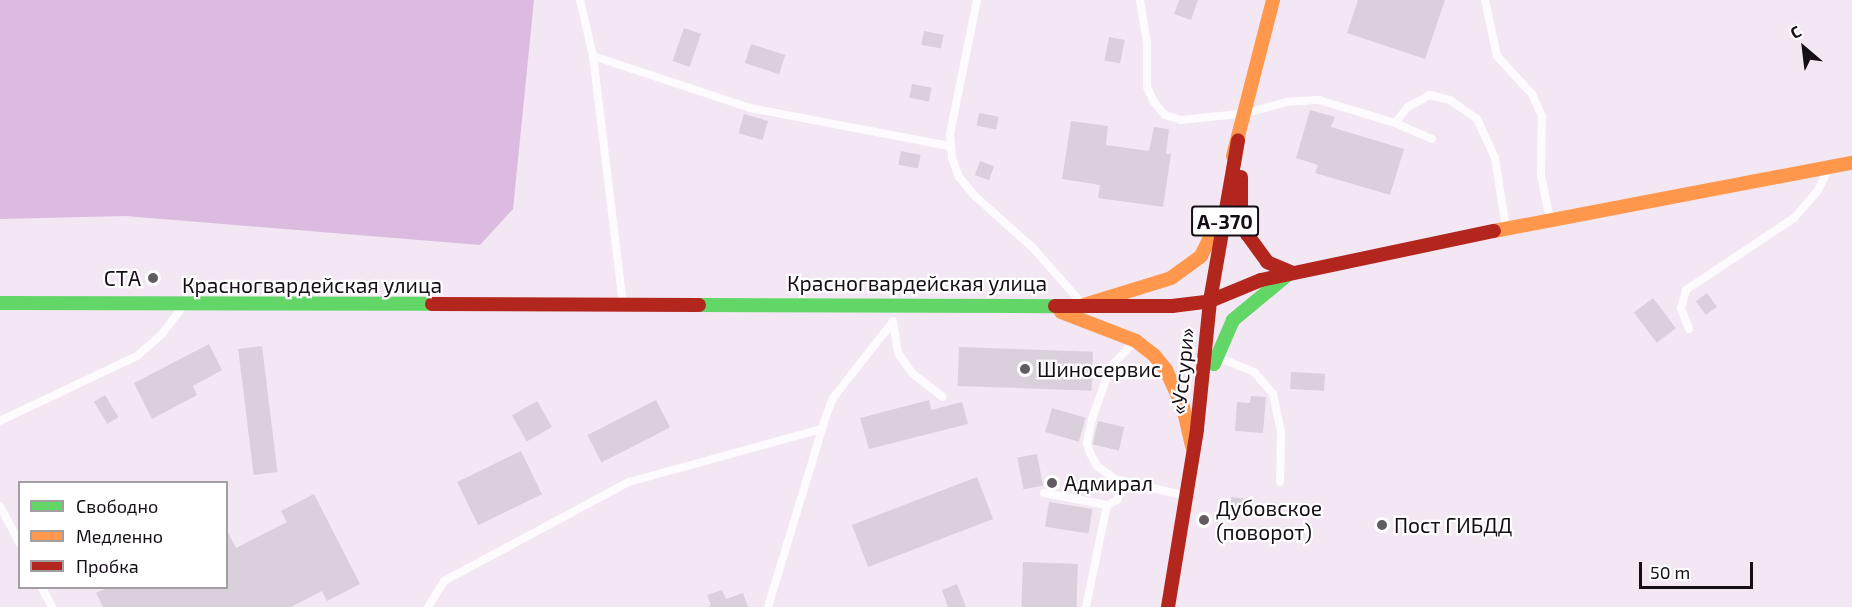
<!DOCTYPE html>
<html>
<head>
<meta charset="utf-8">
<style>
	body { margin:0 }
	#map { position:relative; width:1852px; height:607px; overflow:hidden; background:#f3e7f4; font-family:"Exo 2",sans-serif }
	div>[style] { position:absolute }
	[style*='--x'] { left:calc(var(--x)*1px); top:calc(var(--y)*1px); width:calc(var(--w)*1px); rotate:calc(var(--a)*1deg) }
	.forest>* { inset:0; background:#dbbce0 }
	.building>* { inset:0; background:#dad0db; transform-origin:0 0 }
	.lane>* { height:8px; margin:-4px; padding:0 4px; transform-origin:4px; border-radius:4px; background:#fdfbfd }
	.fast>* { height:14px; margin:-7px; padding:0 7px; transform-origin:7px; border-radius:7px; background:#63d668 }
	.slow>* { height:14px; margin:-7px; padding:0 7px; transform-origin:7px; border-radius:7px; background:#ff974d }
	.jam>* { height:14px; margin:-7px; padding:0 7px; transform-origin:7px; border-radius:7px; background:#b3261e }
	.dots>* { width:16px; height:16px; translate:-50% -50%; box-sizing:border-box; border:3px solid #fff; border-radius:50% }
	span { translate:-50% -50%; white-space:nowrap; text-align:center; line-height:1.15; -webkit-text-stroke:4.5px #fff; paint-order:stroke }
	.shield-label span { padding:2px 4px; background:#fff; border:2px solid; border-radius:4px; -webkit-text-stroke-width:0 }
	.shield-label { font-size:20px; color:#160e17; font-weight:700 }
	.poi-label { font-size:21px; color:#160e17 }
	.right { translate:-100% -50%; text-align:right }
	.left { translate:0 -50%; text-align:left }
	.street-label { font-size:21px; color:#160e17 }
	.legend { position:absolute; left:18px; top:481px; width:210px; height:108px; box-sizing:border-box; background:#fff; border:2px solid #a29fa2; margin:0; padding:8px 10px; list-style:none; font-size:18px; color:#160e17 }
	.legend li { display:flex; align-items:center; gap:12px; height:30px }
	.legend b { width:30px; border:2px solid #a29fa2 }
	.north { position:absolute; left:1774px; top:18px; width:60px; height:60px; -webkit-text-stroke:4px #fff; paint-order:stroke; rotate:332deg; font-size:16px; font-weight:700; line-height:24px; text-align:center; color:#160e17 }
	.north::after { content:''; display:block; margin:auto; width:21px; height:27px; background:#160e17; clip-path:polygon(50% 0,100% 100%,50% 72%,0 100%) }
	.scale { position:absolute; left:1639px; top:562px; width:114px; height:27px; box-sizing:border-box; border:3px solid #160e17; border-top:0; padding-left:8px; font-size:18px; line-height:21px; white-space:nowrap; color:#160e17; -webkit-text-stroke:4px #fff; paint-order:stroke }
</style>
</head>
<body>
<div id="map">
	<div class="forest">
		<i style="clip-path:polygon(0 0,534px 0,513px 209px,480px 245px,125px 216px,0 219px)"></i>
	</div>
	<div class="building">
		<i style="clip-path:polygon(1179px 0,1198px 0,1191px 20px,1174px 14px)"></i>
		<i style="clip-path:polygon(1358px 0,1445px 0,1425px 59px,1347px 33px)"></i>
		<i style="left:684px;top:28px;width:18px;height:35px;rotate:19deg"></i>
		<i style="left:924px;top:31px;width:20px;height:14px;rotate:11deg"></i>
		<i style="left:1109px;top:37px;width:16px;height:24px;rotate:11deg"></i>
		<i style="left:751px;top:44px;width:36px;height:20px;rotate:18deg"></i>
		<i style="left:912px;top:84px;width:20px;height:14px;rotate:11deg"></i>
		<i style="clip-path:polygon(1310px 110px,1335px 117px,1331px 127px,1404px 149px,1390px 195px,1315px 173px,1318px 165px,1296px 158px)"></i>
		<i style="left:979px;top:113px;width:20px;height:13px;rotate:11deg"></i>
		<i style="left:744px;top:114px;width:25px;height:20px;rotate:16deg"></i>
		<i style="clip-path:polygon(1071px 121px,1108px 126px,1106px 145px,1149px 151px,1154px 127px,1169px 129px,1166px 154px,1171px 154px,1163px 207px,1098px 198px,1100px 185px,1062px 179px)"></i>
		<i style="left:901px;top:151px;width:20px;height:14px;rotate:11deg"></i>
		<i style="left:980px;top:161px;width:15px;height:15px;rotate:20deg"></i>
		<i style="left:1707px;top:293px;width:17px;height:14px;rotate:54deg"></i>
		<i style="left:1653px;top:298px;width:38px;height:24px;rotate:53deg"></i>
		<i style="clip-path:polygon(209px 344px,222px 370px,193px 386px,197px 395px,152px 419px,134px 383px)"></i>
		<i style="left:262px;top:346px;width:127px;height:24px;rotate:83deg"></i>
		<i style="left:959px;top:347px;width:134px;height:39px;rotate:2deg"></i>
		<i style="left:1291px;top:372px;width:34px;height:17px;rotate:3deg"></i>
		<i style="left:105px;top:395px;width:26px;height:13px;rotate:59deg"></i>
		<i style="clip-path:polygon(1251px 396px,1266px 397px,1263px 433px,1235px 431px,1237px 402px,1250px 403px)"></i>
		<i style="left:656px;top:400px;width:31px;height:77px;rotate:63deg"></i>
		<i style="clip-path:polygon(929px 400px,931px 410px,962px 402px,968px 424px,869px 449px,860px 418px)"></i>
		<i style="left:537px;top:401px;width:30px;height:29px;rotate:60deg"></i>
		<i style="left:1052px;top:408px;width:35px;height:25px;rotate:16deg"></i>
		<i style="left:1098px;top:421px;width:27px;height:24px;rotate:13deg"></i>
		<i style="left:521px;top:451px;width:48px;height:71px;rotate:64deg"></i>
		<i style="left:1037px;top:454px;width:32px;height:20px;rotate:79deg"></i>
		<i style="left:977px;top:477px;width:45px;height:134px;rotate:69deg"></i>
		<i style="clip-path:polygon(314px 494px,360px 584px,327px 601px,322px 591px,291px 607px,103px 607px,96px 593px,107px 588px,226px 588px,226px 529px,236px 548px,287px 522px,281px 511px)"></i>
		<i style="left:1231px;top:497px;width:17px;height:14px;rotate:7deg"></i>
		<i style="left:1049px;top:502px;width:44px;height:25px;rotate:9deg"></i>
		<i style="left:1023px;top:562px;width:55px;height:45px;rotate:2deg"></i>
		<i style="clip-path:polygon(957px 584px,966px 607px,948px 607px,942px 590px)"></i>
		<i style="clip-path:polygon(722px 590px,726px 599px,743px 593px,748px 607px,708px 607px,711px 605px,707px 595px)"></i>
	</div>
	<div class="lane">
		<i style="--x:580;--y:0;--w:57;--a:76.9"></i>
		<i style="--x:593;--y:56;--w:249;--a:83.1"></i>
		<i style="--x:977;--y:0;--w:137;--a:101.4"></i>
		<i style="--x:950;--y:134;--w:24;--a:85"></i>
		<i style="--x:952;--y:158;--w:20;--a:70"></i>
		<i style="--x:959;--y:177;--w:25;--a:50"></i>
		<i style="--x:975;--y:196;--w:78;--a:41.9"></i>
		<i style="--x:1033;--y:248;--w:69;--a:48.5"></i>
		<i style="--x:1140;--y:0;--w:44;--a:80.8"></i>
		<i style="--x:1147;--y:43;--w:44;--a:90"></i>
		<i style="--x:1147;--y:87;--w:17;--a:65"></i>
		<i style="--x:1154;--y:102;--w:17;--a:50"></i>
		<i style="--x:1165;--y:115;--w:17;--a:17"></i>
		<i style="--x:1181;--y:120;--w:58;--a:-5.9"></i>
		<i style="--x:1485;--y:0;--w:57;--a:77.9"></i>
		<i style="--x:1497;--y:56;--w:52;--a:47.4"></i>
		<i style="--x:1532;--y:94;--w:24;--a:66"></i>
		<i style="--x:1542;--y:116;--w:59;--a:91"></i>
		<i style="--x:1541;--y:175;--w:46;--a:78.7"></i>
		<i style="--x:593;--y:56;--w:165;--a:18.3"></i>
		<i style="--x:750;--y:108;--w:204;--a:10.8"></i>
		<i style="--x:1251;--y:112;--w:37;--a:-16"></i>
		<i style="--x:1287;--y:102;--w:32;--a:-4"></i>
		<i style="--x:1319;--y:100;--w:79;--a:16.8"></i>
		<i style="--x:1395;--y:123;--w:40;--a:23.4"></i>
		<i style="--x:1395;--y:123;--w:21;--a:-51"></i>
		<i style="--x:1408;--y:107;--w:25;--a:-29"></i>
		<i style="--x:1430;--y:95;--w:21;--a:14"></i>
		<i style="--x:1450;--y:100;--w:33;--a:35"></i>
		<i style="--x:1477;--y:119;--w:43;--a:65.2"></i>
		<i style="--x:1495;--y:158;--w:71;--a:81.1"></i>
		<i style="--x:893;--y:321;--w:32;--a:81"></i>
		<i style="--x:898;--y:353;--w:24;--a:55"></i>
		<i style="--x:912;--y:373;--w:39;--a:38"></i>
		<i style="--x:1689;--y:329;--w:22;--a:-111"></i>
		<i style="--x:1681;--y:308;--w:19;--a:-74"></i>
		<i style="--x:1686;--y:290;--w:130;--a:-33.7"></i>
		<i style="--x:1794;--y:218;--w:37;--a:-49"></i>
		<i style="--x:1818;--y:190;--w:20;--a:-63"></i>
		<i style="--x:1132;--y:344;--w:33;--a:133"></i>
		<i style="--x:1110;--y:368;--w:54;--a:109.4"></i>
		<i style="--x:1092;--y:419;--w:25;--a:102"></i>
		<i style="--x:1087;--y:443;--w:10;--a:73"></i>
		<i style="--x:1090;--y:453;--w:15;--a:62"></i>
		<i style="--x:1097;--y:466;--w:22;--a:36"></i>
		<i style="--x:1115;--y:479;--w:69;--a:13.4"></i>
		<i style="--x:1222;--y:359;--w:35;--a:22"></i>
		<i style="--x:1254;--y:372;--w:29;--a:49"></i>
		<i style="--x:1273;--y:394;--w:39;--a:78"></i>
		<i style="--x:1281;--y:432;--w:50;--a:91.1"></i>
		<i style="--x:0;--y:421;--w:152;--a:-25.4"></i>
		<i style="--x:137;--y:356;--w:33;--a:-41"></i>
		<i style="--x:162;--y:334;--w:34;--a:-53"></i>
		<i style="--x:1044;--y:493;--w:64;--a:10.8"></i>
		<i style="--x:0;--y:506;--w:43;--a:62.2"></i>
		<i style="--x:42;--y:588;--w:21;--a:62"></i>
		<i style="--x:428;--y:607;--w:31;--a:-58"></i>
		<i style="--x:444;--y:581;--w:210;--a:-28.2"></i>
		<i style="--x:629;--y:482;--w:200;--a:-15.4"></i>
		<i style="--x:768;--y:607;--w:200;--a:-73.1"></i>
		<i style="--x:826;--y:416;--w:19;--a:-69"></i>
		<i style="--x:833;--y:398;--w:95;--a:-51.8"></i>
		<i style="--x:1086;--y:607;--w:104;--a:-78.4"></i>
		<i style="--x:1107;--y:505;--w:11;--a:-27"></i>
		<i style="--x:1117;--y:500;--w:19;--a:-65"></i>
	</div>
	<div class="fast">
		<i style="--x:0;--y:303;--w:432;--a:0.1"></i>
		<i style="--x:699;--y:305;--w:356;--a:0.2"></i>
		<i style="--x:1214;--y:364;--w:48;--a:-66.6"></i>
		<i style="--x:1233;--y:320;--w:75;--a:-39.6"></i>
	</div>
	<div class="slow">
		<i style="--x:1233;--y:156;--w:161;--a:-75.6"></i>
		<i style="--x:1494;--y:231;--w:364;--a:-10.8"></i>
		<i style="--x:1084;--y:305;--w:91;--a:-17.2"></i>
		<i style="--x:1171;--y:278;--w:37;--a:-36"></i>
		<i style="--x:1201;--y:256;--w:34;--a:-64"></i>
		<i style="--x:1061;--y:312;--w:80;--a:21.1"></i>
		<i style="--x:1136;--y:341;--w:23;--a:38"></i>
		<i style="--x:1154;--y:355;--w:19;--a:51"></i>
		<i style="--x:1166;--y:370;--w:41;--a:65.3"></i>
		<i style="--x:1183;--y:407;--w:40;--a:77"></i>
	</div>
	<div class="jam">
		<i style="--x:1241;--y:177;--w:31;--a:90"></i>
		<i style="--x:1241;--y:208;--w:27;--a:77"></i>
		<i style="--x:1247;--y:234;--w:34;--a:54"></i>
		<i style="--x:1267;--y:262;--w:26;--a:23"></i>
		<i style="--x:1210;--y:301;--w:55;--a:-22.4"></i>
		<i style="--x:1261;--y:280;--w:238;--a:-11.9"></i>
		<i style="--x:432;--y:304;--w:267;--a:0.2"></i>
		<i style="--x:1055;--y:306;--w:117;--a:0"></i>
		<i style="--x:1172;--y:306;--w:38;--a:-7"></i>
		<i style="--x:1168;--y:607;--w:180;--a:-80.7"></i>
		<i style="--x:1197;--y:429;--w:129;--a:-84.2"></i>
		<i style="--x:1210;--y:301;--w:163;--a:-80.1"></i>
	</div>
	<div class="dots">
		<i style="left:153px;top:278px;background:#635a64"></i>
		<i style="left:1025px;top:369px;background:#635a64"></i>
		<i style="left:1052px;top:483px;background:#635a64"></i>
		<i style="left:1204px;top:520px;background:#635a64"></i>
		<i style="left:1382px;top:525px;background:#635a64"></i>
	</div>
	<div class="shield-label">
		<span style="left:1225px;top:221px">А-370</span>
	</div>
	<div class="poi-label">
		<span class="right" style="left:141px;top:278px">СТА</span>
		<span class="left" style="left:1037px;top:369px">Шиносервис</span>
		<span class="left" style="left:1064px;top:483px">Адмирал</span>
		<span class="left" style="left:1216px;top:520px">Дубовское<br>(поворот)</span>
		<span class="left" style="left:1394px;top:525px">Пост ГИБДД</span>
	</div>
	<div class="street-label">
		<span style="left:917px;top:283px">Красногвардейская улица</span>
		<span style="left:312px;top:285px">Красногвардейская улица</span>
		<span style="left:1182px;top:371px;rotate:-84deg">«Уссури»</span>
	</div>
	<ul class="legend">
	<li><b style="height:8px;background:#63d668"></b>Свободно</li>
	<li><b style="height:8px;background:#ff974d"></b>Медленно</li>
	<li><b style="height:8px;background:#b3261e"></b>Пробка</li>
	</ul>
	<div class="north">С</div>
	<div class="scale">50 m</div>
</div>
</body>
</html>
